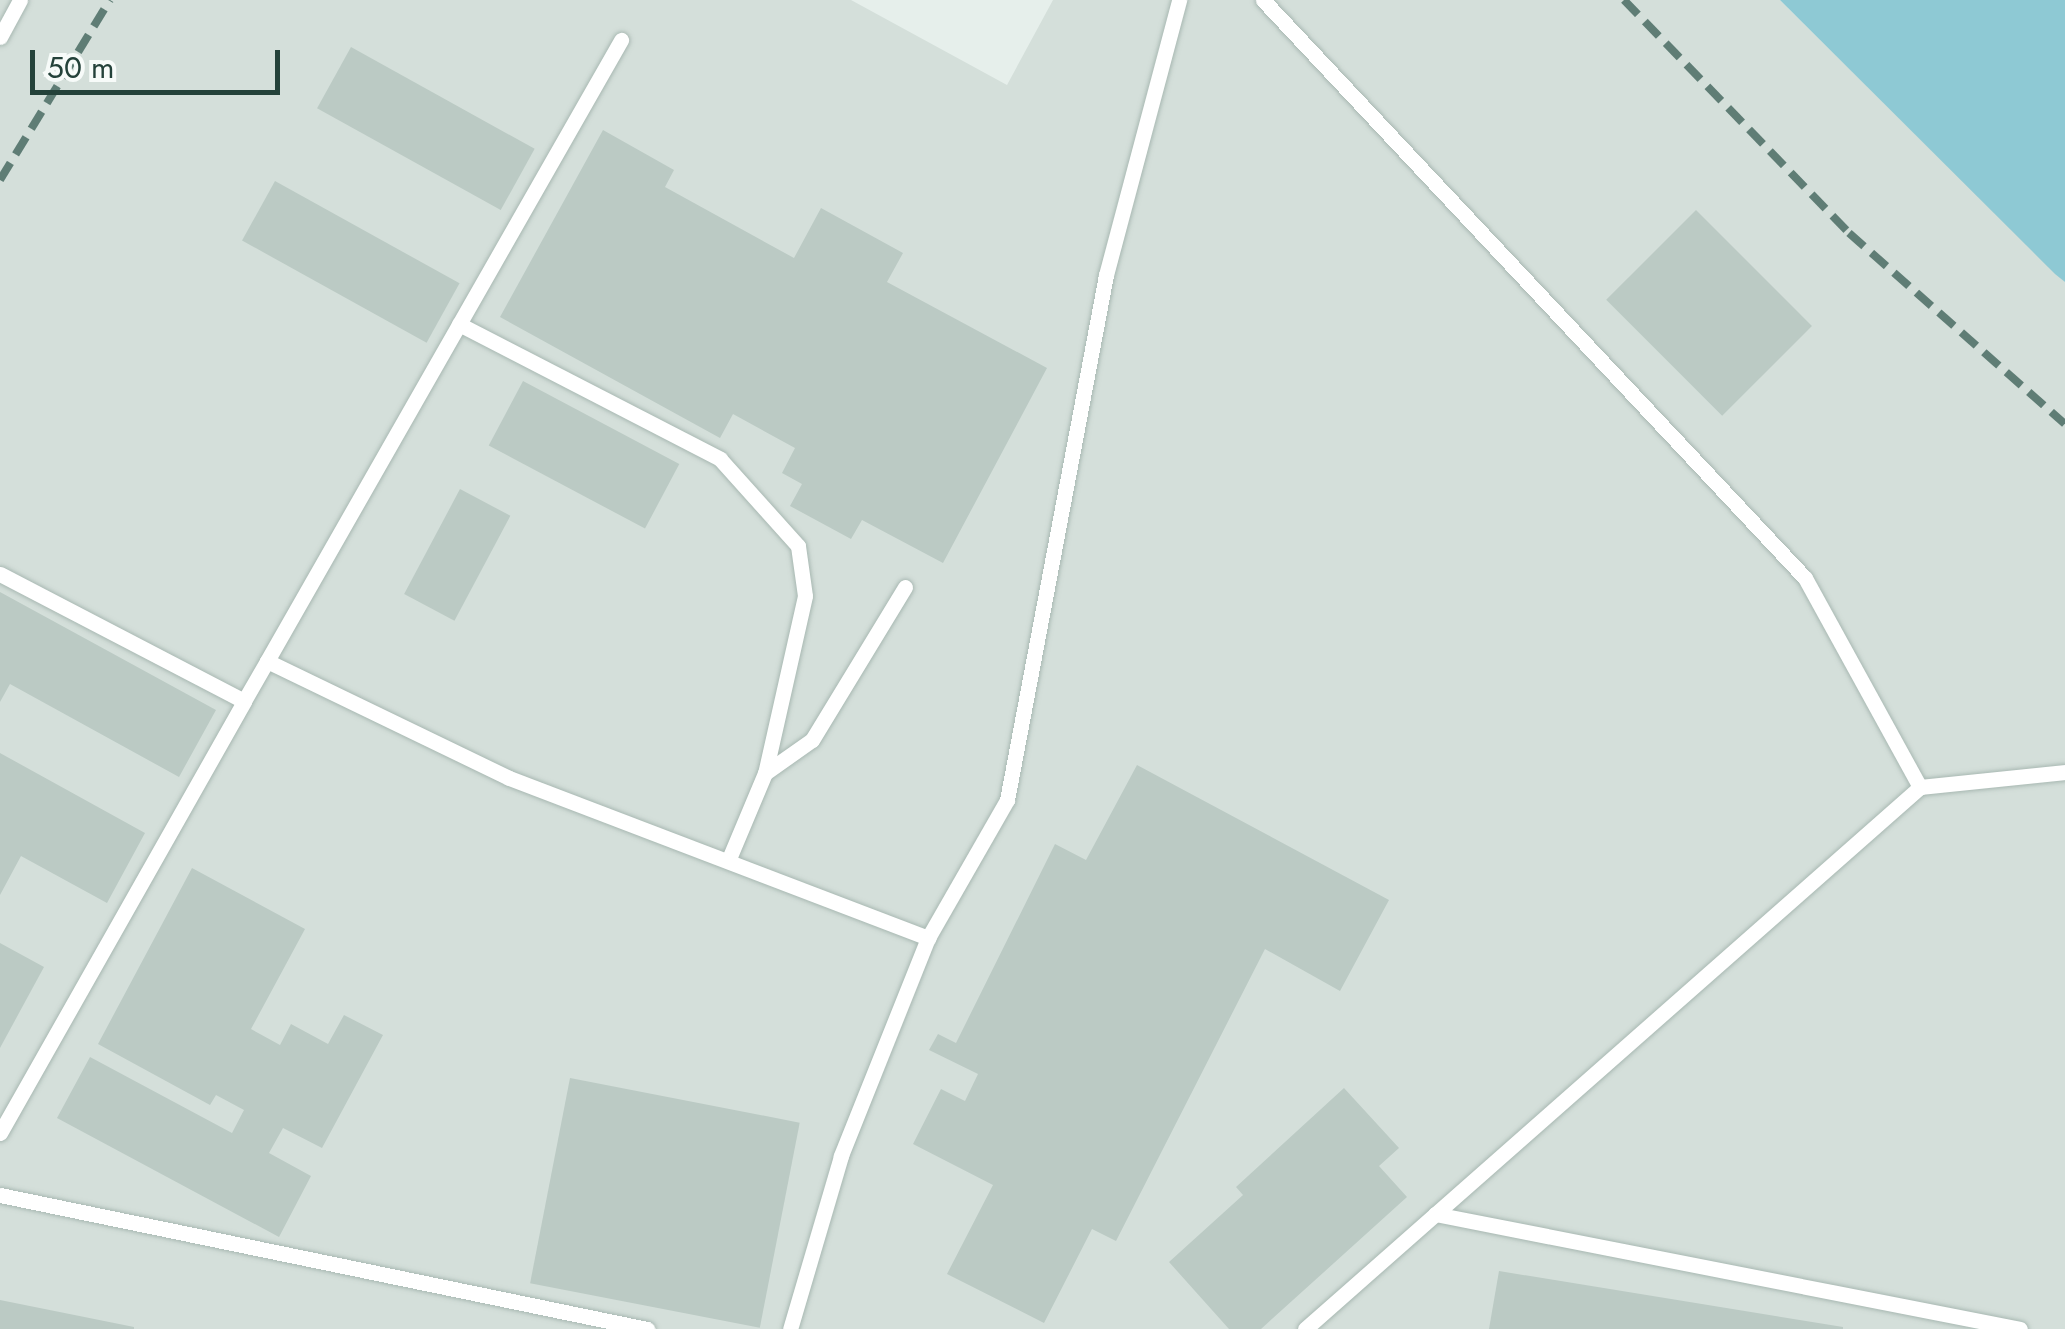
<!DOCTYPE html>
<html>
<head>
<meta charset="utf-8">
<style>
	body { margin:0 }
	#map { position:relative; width:2065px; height:1329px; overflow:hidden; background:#e6efeb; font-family:Jost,sans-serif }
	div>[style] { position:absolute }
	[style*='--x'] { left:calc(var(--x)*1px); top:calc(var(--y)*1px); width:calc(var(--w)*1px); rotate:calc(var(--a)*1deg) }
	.built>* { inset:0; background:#d4dfda }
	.water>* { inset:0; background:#8ec9d4 }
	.building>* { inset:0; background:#bbcac4; transform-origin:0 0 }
	.roads { filter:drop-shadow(0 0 2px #a8b8b2) drop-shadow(0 0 2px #a8b8b2) }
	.service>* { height:15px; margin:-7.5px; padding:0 7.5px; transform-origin:7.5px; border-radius:7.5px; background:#fff }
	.rail>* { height:8px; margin-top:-4px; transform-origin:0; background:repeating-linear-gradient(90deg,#5f7d75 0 20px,transparent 0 30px) }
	span { translate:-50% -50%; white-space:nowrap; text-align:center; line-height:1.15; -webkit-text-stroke:10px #f7fbf9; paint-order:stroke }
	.scale { position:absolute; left:30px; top:50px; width:250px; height:45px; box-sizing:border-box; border:5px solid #24423a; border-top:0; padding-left:12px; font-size:30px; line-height:35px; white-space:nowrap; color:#24423a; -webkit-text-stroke:8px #f7fbf9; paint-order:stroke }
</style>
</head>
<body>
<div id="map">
	<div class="built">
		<i style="clip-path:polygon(0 0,851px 0,1007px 85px,1053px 0,1780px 0,2065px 282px,2065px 1329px,0 1329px)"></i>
	</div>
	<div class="water">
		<i style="clip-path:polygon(1780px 0,2065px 0,2065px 282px,2055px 274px)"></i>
	</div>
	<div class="building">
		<i style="left:351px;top:47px;width:210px;height:70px;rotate:29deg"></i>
		<i style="clip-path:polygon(603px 130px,674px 170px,665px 187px,794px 258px,821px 208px,903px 253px,887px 282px,1047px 368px,943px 563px,862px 520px,851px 539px,790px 506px,802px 484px,782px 473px,795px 448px,733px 414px,720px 438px,500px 317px)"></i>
		<i style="left:275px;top:181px;width:211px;height:68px;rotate:29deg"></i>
		<i style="left:1696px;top:210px;width:164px;height:127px;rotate:45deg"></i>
		<i style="left:523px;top:381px;width:177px;height:73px;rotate:28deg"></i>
		<i style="left:460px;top:489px;width:57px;height:119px;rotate:28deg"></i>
		<i style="clip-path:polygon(0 592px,216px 710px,179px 777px,10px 684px,0 702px)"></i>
		<i style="clip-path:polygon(0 753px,145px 833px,107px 903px,21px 856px,0 895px)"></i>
		<i style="clip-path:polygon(1137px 765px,1389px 900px,1340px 991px,1265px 949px,1116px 1241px,1092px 1229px,1044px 1323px,947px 1274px,993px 1185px,913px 1144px,941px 1089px,965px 1101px,978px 1074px,929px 1050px,938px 1034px,956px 1043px,1055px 844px,1086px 860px)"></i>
		<i style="clip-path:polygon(192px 868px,305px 929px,251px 1029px,280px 1045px,291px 1024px,328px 1044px,344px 1015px,383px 1035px,322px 1148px,283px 1128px,269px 1153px,311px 1176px,279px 1237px,57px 1118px,90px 1057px,232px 1133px,244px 1110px,216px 1095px,210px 1105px,98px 1044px)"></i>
		<i style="clip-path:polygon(0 943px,44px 967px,0 1048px)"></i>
		<i style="left:570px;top:1078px;width:234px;height:209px;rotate:11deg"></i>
		<i style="clip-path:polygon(1344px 1088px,1399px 1148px,1379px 1166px,1407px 1197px,1261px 1329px,1229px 1329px,1169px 1262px,1243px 1195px,1236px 1187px)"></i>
		<i style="clip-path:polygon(1499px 1271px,1843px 1327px,1843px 1329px,1489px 1329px)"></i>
		<i style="clip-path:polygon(0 1300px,134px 1327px,134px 1329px,0 1329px)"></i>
	</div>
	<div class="roads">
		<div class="service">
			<i style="--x:1263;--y:0;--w:792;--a:46.84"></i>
			<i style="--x:1805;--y:578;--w:239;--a:61.2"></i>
			<i style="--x:0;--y:37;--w:42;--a:-61.6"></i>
			<i style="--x:459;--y:324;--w:294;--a:27.3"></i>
			<i style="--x:720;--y:459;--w:117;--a:48.1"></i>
			<i style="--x:798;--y:546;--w:50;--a:82"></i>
			<i style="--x:805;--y:596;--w:181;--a:102.7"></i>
			<i style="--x:765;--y:773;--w:95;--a:112.8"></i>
			<i style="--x:0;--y:574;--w:275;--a:27.5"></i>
			<i style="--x:244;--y:701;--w:46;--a:-60.1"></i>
			<i style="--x:267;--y:661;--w:269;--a:25.8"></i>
			<i style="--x:509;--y:778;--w:449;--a:20.9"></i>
			<i style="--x:928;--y:938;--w:235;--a:111.8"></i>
			<i style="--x:841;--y:1156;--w:180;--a:106.4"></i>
			<i style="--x:267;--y:661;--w:715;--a:-60.31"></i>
			<i style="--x:765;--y:773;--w:57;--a:-35.1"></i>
			<i style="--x:812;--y:740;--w:179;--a:-58.7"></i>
			<i style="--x:928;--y:938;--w:159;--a:-60.2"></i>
			<i style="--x:1007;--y:800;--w:534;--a:-79.32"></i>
			<i style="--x:1106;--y:275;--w:285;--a:-75.1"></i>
			<i style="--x:0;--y:1133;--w:496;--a:-60.5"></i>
			<i style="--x:0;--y:1195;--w:661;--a:11.7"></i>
			<i style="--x:1435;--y:1214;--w:596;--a:11.12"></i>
			<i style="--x:1305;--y:1329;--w:820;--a:-41.39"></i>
			<i style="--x:1920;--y:787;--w:146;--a:-5.9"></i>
		</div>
	</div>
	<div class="rail">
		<i style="--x:1624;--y:0;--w:324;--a:46"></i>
		<i style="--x:1849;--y:233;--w:288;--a:41.5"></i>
		<i style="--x:0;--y:180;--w:211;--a:-58.6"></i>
	</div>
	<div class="scale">50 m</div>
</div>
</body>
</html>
